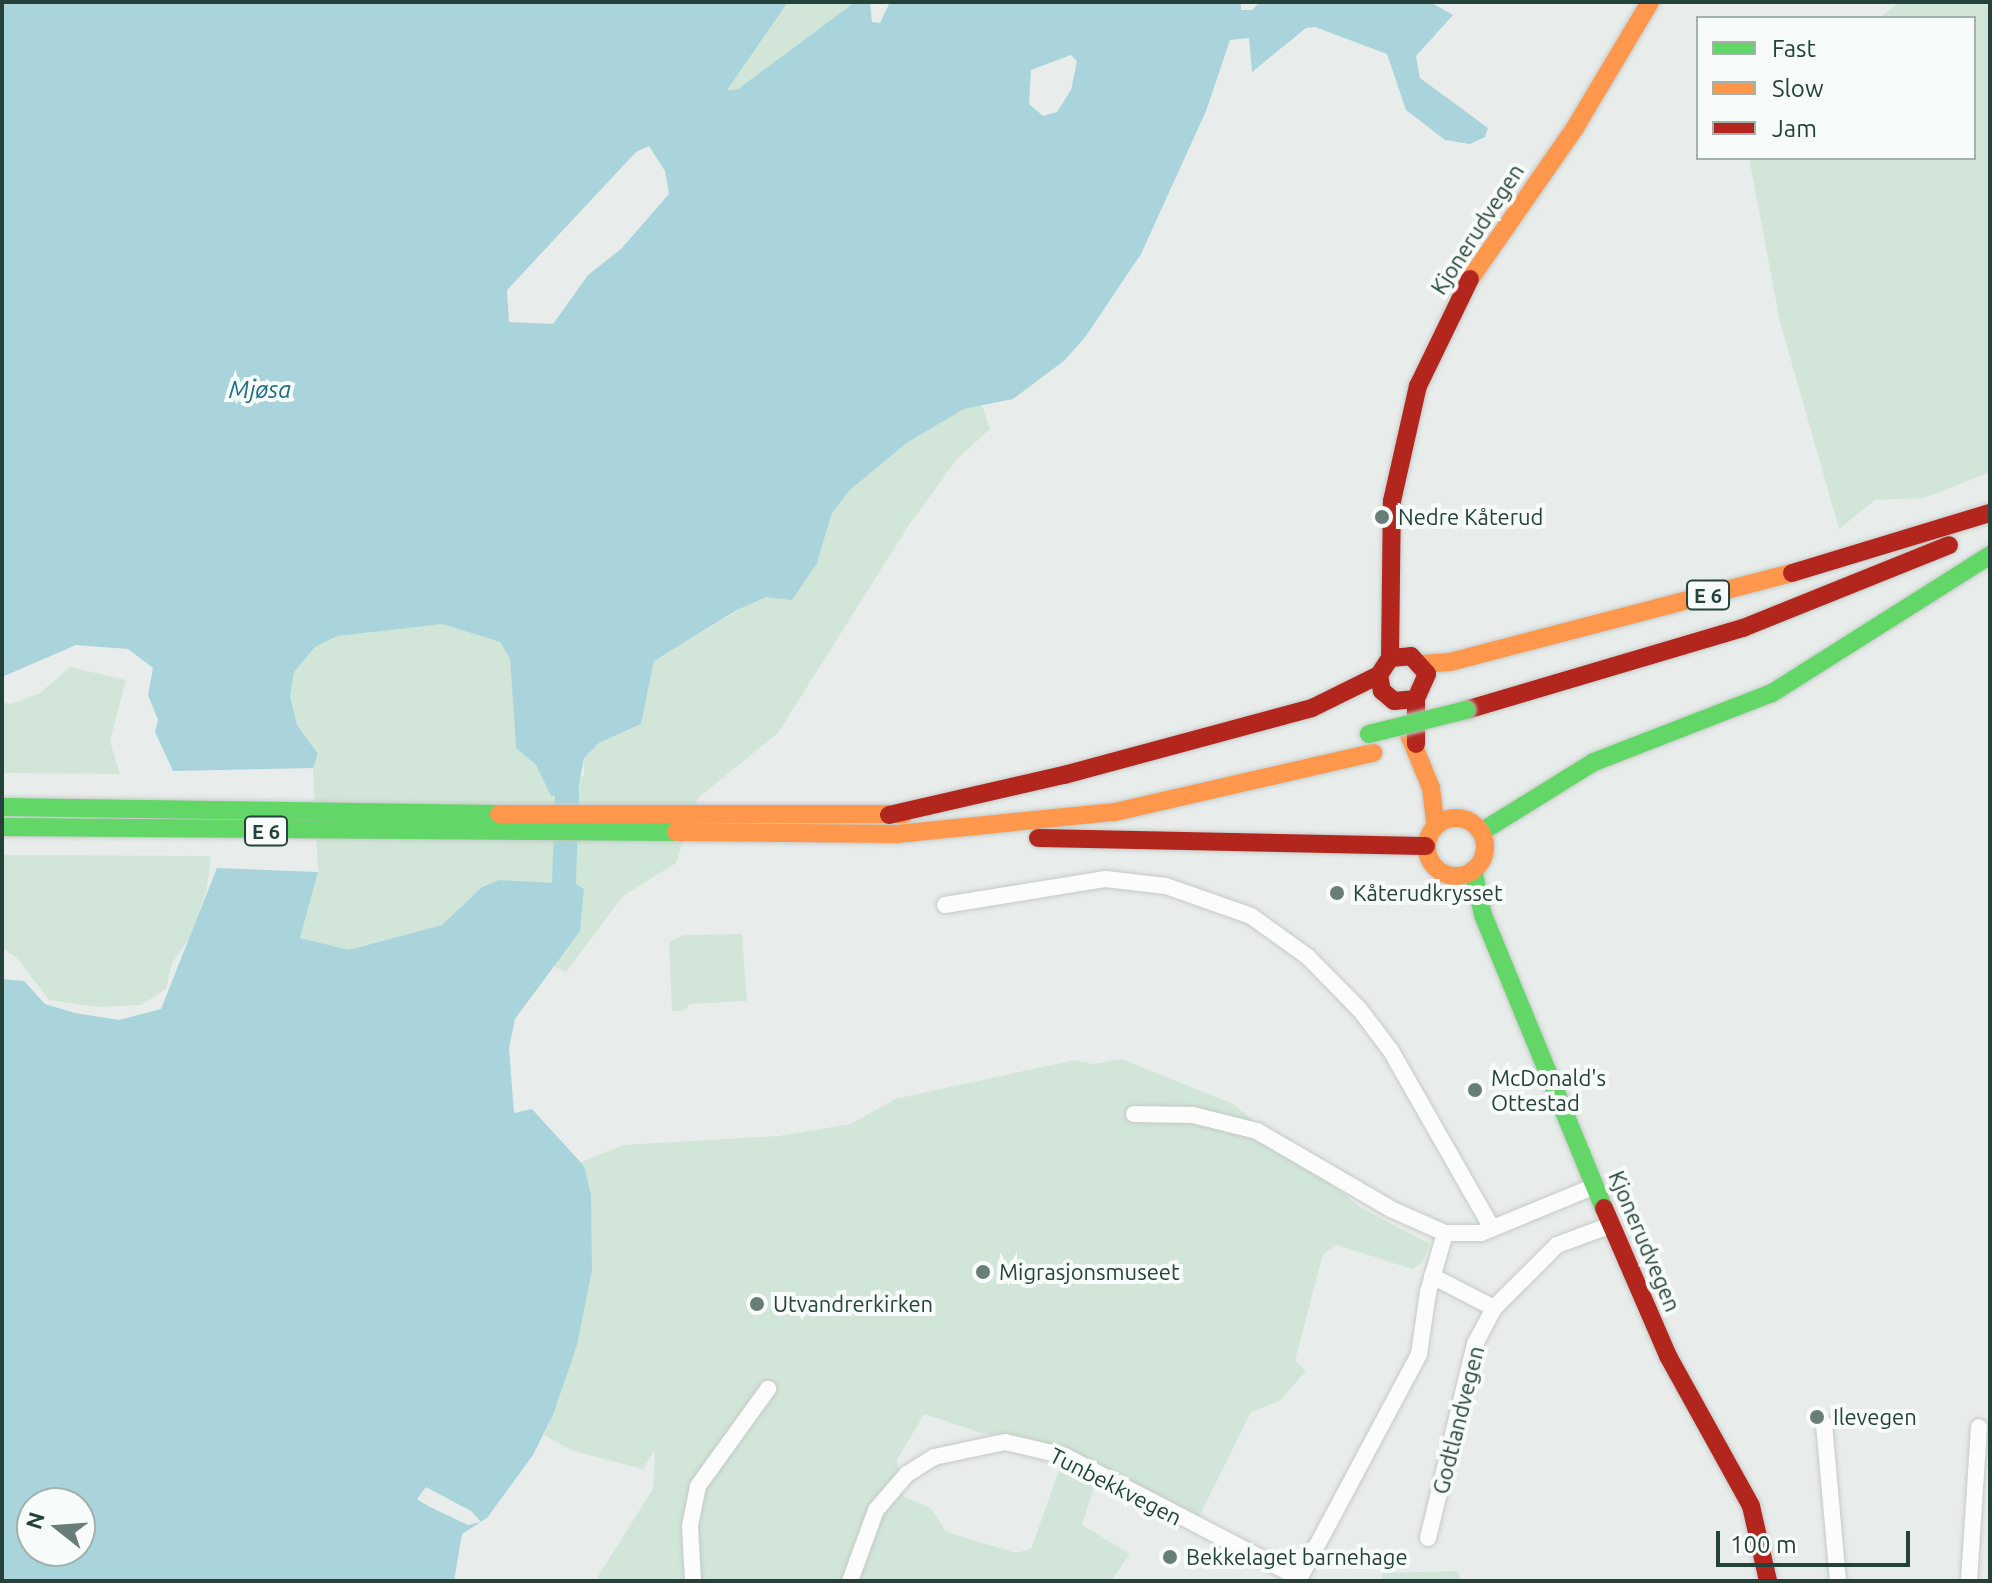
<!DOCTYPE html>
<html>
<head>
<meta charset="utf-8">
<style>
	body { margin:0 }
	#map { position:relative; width:1992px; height:1583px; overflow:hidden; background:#e8edeb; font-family:Ubuntu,sans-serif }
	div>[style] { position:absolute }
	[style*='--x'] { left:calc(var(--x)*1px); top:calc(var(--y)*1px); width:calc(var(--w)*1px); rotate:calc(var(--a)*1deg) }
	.green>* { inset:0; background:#d1e6d8 }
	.water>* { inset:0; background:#a9d4db }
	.pier>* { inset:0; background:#e8edeb }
	.river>* { height:24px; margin:-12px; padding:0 12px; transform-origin:12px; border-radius:12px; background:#a9d4db }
	.roads { filter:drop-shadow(0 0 2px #c5cac8) drop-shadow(0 0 2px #c5cac8) }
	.street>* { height:16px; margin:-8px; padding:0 8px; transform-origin:8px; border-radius:8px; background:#fcfcfc }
	.fast>* { height:18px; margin:-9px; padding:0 9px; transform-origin:9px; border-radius:9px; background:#63d668 }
	.slow>* { height:18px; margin:-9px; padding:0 9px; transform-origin:9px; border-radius:9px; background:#ff974d }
	.slow>.ring { margin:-9px; padding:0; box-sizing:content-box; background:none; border:18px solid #ff974d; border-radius:50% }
	.jam>* { height:18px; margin:-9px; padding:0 9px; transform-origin:9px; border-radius:9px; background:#b3261e }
	.bridges { filter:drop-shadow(0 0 2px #c3ccc9) drop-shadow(0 0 2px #c3ccc9) }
	.fast-bridge>* { height:18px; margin:-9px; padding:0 9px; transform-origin:9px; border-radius:9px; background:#63d668 }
	.dots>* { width:22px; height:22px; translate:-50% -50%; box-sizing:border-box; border:4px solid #f7fbf9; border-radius:50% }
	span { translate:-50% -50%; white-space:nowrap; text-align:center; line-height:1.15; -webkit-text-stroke:8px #f7fbf9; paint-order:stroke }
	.shield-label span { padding:2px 6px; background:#f7fbf9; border:2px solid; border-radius:6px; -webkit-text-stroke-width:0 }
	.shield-label { font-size:20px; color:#24423a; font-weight:700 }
	.street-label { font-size:22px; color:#24423a }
	.poi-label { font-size:22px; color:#24423a }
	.left { translate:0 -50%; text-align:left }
	.water-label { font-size:24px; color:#1c6f80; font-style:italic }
	.frame { position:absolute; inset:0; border:4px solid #24423a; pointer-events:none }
	.legend { position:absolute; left:1696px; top:16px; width:280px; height:144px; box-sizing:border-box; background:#f7fbf9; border:2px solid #a3b1ad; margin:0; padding:10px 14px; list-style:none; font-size:24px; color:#24423a }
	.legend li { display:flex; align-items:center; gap:16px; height:40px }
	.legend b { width:40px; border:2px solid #a3b1ad }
	.north { position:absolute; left:16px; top:1487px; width:80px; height:80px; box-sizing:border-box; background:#f7fbf9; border:2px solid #a3b1ad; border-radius:50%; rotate:287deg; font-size:22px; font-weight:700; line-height:32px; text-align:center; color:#24423a }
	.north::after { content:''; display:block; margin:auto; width:28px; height:36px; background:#697e78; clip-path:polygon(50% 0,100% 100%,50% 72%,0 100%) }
	.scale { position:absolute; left:1716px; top:1531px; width:194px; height:36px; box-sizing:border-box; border:4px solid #24423a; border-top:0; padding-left:10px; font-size:24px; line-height:28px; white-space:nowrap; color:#24423a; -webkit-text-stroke:6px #f7fbf9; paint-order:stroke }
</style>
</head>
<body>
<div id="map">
	<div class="green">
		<i style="clip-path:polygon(788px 2px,855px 2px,738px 89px,726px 89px)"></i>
		<i style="clip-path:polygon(1899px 2px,1990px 2px,1990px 472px,1924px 498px,1875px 500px,1839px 529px,1780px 322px,1749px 158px,1974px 158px,1974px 18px,1880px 18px)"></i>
		<i style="clip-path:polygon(982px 405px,990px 429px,957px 459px,909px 525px,778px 733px,698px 798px,676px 863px,623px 896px,566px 972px,552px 966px,580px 930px,576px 884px,499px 880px,482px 887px,442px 925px,349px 951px,300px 938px,318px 872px,313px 768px,318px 754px,297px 725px,290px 696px,294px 672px,315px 647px,337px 636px,411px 624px,442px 624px,500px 642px,510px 659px,516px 748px,536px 765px,551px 796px,584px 775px,584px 758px,599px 743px,641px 724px,654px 661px,817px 563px,832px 513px,850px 490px,908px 442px,964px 409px)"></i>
		<i style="clip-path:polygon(70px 667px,126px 680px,110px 741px,120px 774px,2px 773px,2px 702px,11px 704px,40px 693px)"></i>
		<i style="clip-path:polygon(2px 855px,211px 856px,206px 893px,190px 937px,172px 963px,166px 989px,141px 1005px,99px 1007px,49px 1000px,17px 958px,2px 948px)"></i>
		<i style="clip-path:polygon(742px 934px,747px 1001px,690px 1004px,683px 1011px,672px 1011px,669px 942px,684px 935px)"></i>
		<i style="clip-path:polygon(1121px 1059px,1233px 1104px,1361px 1208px,1430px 1244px,1422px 1263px,1412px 1269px,1337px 1245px,1323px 1254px,1295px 1361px,1306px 1371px,1280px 1401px,1251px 1412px,1200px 1515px,1192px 1518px,1059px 1445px,981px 1433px,924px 1414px,897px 1460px,903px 1496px,932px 1509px,946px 1532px,1016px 1553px,1031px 1549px,1062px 1462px,1097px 1478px,1082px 1525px,1130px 1554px,1111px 1581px,595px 1581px,653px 1489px,655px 1449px,643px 1469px,573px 1451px,544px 1435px,553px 1415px,579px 1163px,624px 1145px,778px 1136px,851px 1124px,895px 1099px,1075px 1060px,1093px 1064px)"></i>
		<i style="clip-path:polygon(1457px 1571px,1462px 1581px,1381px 1581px,1383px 1573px)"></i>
	</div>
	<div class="water">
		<i style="clip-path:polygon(evenodd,2px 2px,788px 2px,727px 90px,738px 89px,855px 2px,870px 2px,872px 22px,880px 23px,890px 2px,1241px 2px,1241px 10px,1252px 10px,1260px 2px,1430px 2px,1453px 15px,1416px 56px,1420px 78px,1488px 128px,1485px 137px,1470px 144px,1445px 140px,1406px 110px,1387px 54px,1315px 27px,1306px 28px,1252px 72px,1249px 38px,1230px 40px,1206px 111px,1141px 254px,1086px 336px,1065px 360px,1013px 399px,964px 409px,908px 442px,850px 490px,832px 513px,817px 563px,792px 600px,766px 597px,737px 610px,654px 661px,641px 724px,599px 743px,584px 758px,577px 795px,551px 796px,536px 765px,516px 748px,510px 659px,500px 642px,442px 624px,337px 636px,315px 647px,294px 672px,290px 696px,297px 725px,318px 754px,313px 768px,173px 771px,155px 732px,158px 720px,148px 695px,153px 668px,128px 649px,76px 645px,2px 677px,2px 2px,1071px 55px,1077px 61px,1071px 90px,1057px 112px,1043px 116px,1029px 104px,1031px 70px,1071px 55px,2px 2px,649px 146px,665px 171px,669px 194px,621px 249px,588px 275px,553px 324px,509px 322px,507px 290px,636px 152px,649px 146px)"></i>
		<i style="clip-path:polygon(evenodd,217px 868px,318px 872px,300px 938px,349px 950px,442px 925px,482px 887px,499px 880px,576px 884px,584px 889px,580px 931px,515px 1019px,509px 1048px,514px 1113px,532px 1109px,584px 1166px,591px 1195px,592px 1270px,577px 1345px,553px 1415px,533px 1455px,487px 1518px,462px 1534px,454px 1581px,2px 1581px,2px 979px,24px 981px,45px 1004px,75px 1013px,119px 1020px,161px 1009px,217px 868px,32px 1503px,80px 1503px,80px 1551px,32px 1551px,32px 1503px)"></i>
	</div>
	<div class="pier">
		<i style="clip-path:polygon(426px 1487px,471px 1511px,481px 1522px,468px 1525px,428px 1506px,417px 1499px)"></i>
	</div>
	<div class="river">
		<i style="--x:564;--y:883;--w:88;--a:-88"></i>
	</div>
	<div class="roads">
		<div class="street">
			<i style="--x:945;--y:905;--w:163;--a:-9.2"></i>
			<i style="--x:1106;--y:879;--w:60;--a:6.7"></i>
			<i style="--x:1166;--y:886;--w:90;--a:19.4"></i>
			<i style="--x:1251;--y:916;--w:70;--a:35.7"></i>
			<i style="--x:1308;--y:957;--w:74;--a:45.5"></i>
			<i style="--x:1360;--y:1010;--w:51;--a:52.9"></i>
			<i style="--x:1391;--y:1051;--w:204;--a:60.3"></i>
			<i style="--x:1134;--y:1114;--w:59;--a:1"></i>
			<i style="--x:1193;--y:1115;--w:66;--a:14"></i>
			<i style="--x:1257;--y:1131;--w:157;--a:30.2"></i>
			<i style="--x:1393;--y:1210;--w:57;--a:23.9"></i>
			<i style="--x:1445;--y:1233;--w:36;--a:0"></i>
			<i style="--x:1481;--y:1233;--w:123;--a:-22.4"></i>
			<i style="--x:1432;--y:1276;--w:70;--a:27.3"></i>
			<i style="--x:1824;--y:1424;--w:158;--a:84.9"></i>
			<i style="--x:1428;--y:1538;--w:200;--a:-76.4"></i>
			<i style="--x:1475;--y:1344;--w:41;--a:-62.2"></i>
			<i style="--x:1494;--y:1308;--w:89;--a:-45"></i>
			<i style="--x:1557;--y:1245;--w:58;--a:-20.3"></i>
			<i style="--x:693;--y:1581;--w:55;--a:-93.1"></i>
			<i style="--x:690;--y:1526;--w:41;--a:-78.7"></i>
			<i style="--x:698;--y:1486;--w:120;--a:-54.2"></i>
			<i style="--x:850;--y:1581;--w:76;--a:-69.9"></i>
			<i style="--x:876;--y:1510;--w:48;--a:-49.3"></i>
			<i style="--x:907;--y:1474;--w:32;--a:-32"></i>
			<i style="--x:934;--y:1457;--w:73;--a:-11.9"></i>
			<i style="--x:1005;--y:1442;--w:62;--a:13.1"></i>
			<i style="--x:1065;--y:1456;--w:264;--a:27.5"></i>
			<i style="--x:1298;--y:1581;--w:257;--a:-61.9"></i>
			<i style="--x:1419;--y:1354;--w:63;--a:-81.7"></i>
			<i style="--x:1428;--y:1292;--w:61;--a:-73.9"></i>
			<i style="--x:1969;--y:1581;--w:154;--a:-86.3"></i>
		</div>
		<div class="fast">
			<i style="--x:2;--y:807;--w:497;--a:0.8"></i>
			<i style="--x:2;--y:827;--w:674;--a:0.43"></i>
			<i style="--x:1481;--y:832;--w:133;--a:-31.8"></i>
			<i style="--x:1594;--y:762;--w:191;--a:-21.2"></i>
			<i style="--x:1772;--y:693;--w:258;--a:-32.3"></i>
			<i style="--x:1473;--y:870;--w:46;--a:77.5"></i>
			<i style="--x:1483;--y:915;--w:317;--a:67.6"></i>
		</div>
		<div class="slow">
			<i style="--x:1470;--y:279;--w:184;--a:-55.2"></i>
			<i style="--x:1575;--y:128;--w:147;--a:-59.2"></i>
			<i style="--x:1422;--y:664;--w:28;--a:-4"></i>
			<i style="--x:1450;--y:662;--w:353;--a:-14.6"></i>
			<i style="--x:1408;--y:732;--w:61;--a:67.7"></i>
			<i style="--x:1431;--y:788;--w:38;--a:83"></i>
			<i style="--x:499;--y:814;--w:405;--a:0"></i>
			<i class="ring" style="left:1427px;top:818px;width:40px;height:40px"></i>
			<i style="--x:676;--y:832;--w:221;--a:0.5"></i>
			<i style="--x:897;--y:834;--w:219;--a:-5.8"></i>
			<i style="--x:1115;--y:812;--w:265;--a:-12.9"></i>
		</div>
		<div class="jam">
			<i style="--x:1792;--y:573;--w:207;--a:-16.9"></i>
			<i style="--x:1390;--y:658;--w:157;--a:-89.3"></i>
			<i style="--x:1392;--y:501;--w:118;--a:-77.3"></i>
			<i style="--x:1418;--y:386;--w:119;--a:-64.1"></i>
			<i style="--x:1416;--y:699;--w:22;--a:175"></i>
			<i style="--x:1394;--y:701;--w:16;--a:-140"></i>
			<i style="--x:1382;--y:691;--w:16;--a:-101"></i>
			<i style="--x:1379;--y:675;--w:20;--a:-57"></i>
			<i style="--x:1390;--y:658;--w:21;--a:-5"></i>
			<i style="--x:1411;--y:656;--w:24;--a:48"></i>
			<i style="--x:1427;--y:674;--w:27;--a:114"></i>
			<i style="--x:1416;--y:699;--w:45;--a:90"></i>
			<i style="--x:1466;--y:710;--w:289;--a:-16.5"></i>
			<i style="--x:1743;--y:628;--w:222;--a:-21.9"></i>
			<i style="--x:889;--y:815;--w:180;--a:-12.9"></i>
			<i style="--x:1064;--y:775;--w:257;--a:-15.1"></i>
			<i style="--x:1312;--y:708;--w:75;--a:-26.2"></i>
			<i style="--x:1038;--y:838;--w:388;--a:1.2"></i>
			<i style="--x:1604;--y:1208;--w:161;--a:66.6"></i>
			<i style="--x:1668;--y:1356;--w:171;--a:61"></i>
			<i style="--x:1751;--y:1506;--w:77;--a:77.2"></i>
		</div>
	</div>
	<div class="bridges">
		<div class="fast-bridge">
			<i style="--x:1369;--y:734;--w:100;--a:-13.9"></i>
		</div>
	</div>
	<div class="dots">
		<i style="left:1382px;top:517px;background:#697e78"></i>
		<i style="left:1337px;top:893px;background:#697e78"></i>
		<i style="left:1475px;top:1090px;background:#697e78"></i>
		<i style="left:983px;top:1272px;background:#697e78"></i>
		<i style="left:757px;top:1304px;background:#697e78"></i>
		<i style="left:1817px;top:1417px;background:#697e78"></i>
		<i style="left:1170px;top:1557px;background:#697e78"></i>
	</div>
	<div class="shield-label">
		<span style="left:1708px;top:595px">E 6</span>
		<span style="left:266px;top:831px">E 6</span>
	</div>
	<div class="street-label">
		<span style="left:1477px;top:229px;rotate:-57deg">Kjonerudvegen</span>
		<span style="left:1645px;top:1241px;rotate:67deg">Kjonerudvegen</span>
		<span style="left:1458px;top:1420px;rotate:-76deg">Godtlandvegen</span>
		<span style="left:1116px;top:1486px;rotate:27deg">Tunbekkvegen</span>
	</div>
	<div class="poi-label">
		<span class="left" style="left:1398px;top:517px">Nedre Kåterud</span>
		<span class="left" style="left:1353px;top:893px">Kåterudkrysset</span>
		<span class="left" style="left:1491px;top:1090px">McDonald's<br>Ottestad</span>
		<span class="left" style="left:999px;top:1272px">Migrasjonsmuseet</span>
		<span class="left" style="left:773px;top:1304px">Utvandrerkirken</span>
		<span class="left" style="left:1833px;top:1417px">Ilevegen</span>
		<span class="left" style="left:1186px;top:1557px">Bekkelaget barnehage</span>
	</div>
	<div class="water-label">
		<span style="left:260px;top:390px">Mjøsa</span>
	</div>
	<div class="frame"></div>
	<ul class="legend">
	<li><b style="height:10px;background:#63d668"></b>Fast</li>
	<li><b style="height:10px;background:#ff974d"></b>Slow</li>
	<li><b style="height:10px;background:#b3261e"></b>Jam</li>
	</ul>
	<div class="north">N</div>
	<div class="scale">100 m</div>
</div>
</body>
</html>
